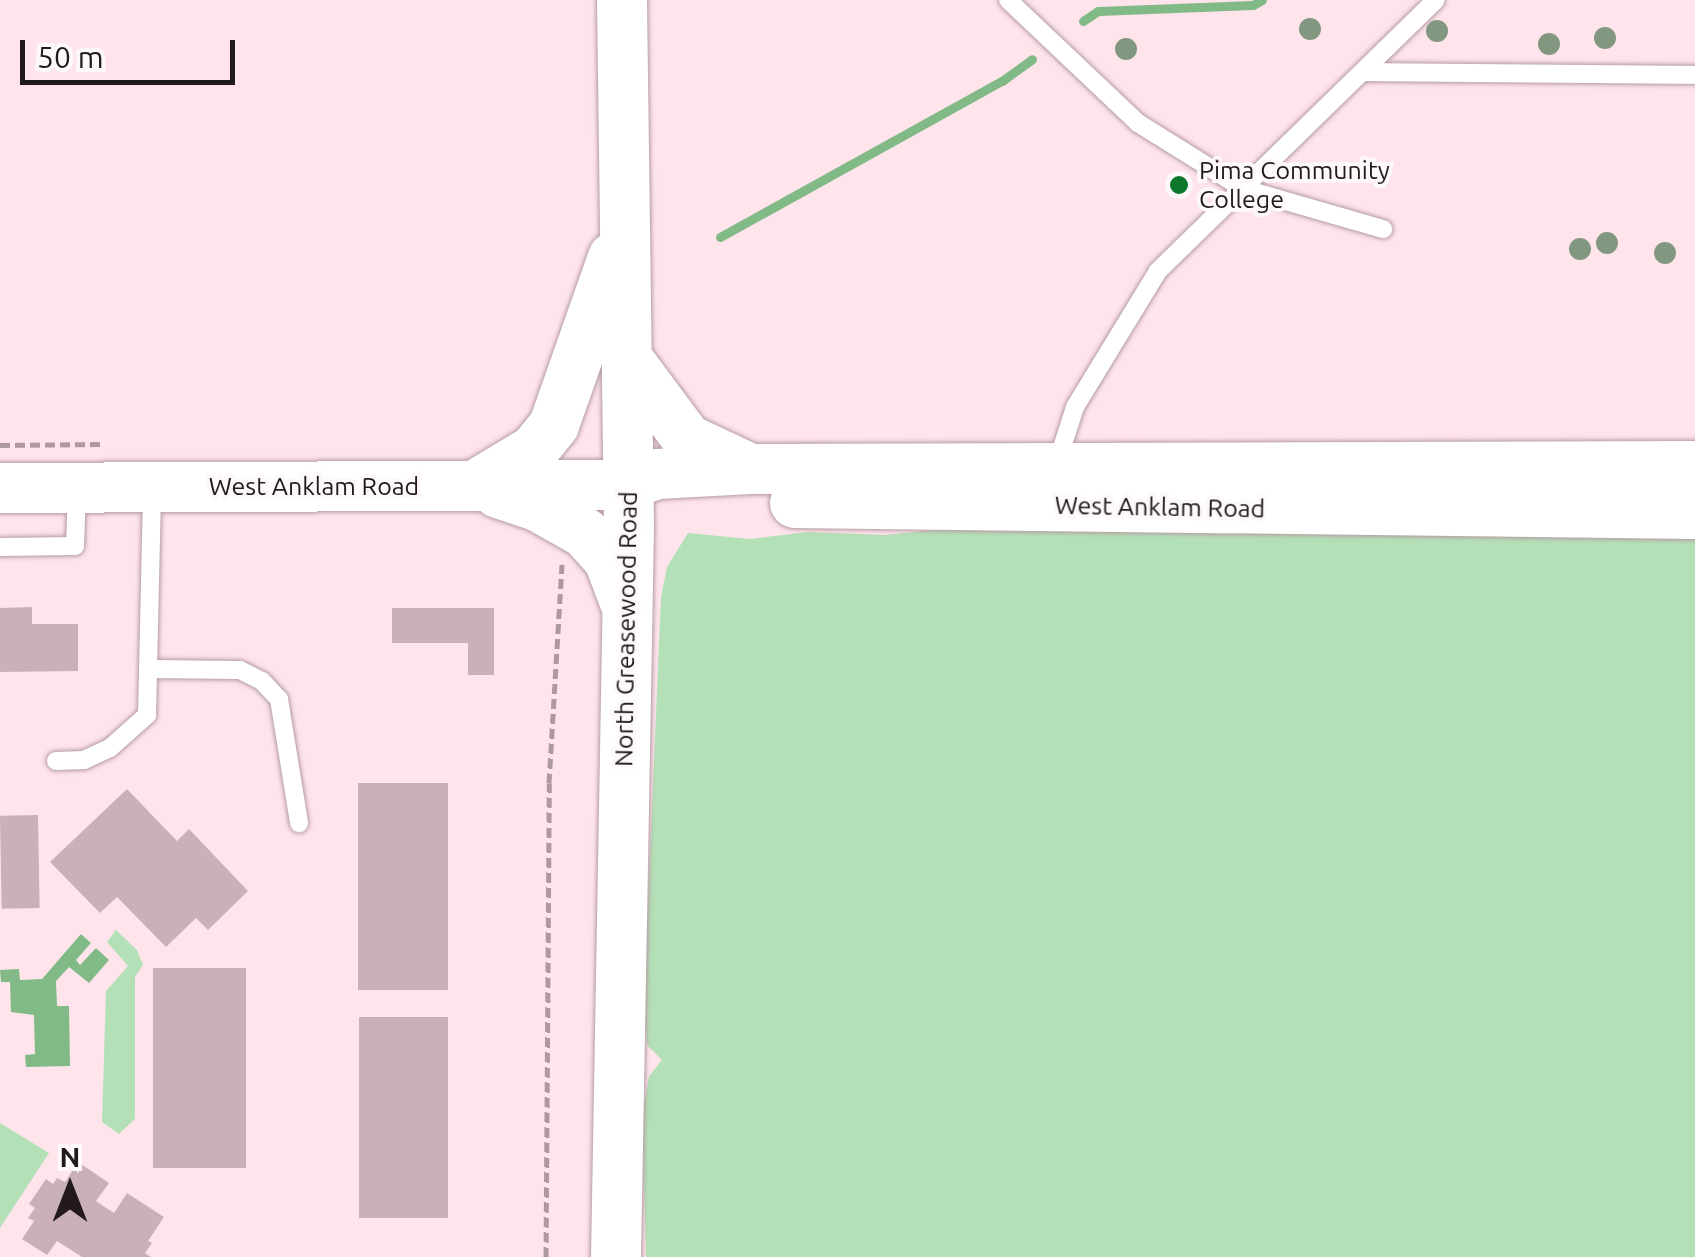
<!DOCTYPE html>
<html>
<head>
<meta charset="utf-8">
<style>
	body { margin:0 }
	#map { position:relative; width:1695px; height:1257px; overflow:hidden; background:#ffe4ec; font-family:Ubuntu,sans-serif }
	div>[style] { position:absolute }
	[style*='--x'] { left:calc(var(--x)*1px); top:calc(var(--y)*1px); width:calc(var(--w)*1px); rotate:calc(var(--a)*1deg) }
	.green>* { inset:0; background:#b4e0b7 }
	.water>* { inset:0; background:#81ba87 }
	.stream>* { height:9px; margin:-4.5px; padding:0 4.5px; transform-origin:4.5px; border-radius:4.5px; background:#81ba87 }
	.building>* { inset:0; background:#cab1b9; transform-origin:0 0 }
	.path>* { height:5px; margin-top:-2.5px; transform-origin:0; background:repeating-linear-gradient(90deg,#ae99a0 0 10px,transparent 0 15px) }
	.roads { filter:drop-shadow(0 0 2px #b59ca3) drop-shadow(0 0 2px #b59ca3) }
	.lane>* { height:18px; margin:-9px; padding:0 9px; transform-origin:9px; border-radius:9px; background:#fff }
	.secondary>* { height:50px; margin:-25px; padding:0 25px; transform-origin:25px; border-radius:25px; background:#fff }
	.trees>* { width:22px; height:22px; margin:-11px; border-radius:50%; background:#829780 }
	.dots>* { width:28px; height:28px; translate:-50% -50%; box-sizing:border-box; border:5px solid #fdf8f9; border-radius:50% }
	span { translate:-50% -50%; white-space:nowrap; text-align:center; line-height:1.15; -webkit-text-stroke:8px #fdf8f9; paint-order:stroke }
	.poi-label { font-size:25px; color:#22191c }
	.left { translate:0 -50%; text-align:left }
	.street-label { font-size:25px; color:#22191c }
	.north { position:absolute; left:20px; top:1137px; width:100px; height:100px; -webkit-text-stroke:8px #fdf8f9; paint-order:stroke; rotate:0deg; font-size:28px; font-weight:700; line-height:40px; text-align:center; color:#22191c }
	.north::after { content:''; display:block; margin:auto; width:35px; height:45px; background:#22191c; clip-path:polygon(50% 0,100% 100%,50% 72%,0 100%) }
	.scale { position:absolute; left:20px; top:40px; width:215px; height:45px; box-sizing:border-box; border:5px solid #22191c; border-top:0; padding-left:12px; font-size:30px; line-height:35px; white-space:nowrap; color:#22191c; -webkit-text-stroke:8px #fdf8f9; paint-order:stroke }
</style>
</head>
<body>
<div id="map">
	<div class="green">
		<i style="clip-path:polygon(946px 529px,1350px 530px,1363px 535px,1695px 530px,1695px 1257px,646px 1257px,642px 1116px,649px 1076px,662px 1060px,647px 1045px,644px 994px,661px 597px,667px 567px,688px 533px,750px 539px,807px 532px,884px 535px)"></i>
		<i style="clip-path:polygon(116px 930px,137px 950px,143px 965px,135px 977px,135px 1119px,119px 1134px,102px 1122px,106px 991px,128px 966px,107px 942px)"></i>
		<i style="clip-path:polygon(0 1123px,49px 1153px,0 1228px)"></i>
	</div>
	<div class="water">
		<i style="clip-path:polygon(81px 934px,91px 943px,76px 960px,80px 965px,96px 948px,109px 960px,89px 983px,69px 967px,56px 981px,57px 1006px,69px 1006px,70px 1066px,26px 1067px,25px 1055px,35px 1054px,34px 1015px,11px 1012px,10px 982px,1px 982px,0 970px,19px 969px,20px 980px,42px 979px)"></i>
	</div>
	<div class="stream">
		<i style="--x:1083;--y:21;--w:18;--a:-34"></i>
		<i style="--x:1098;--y:11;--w:155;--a:-2.2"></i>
		<i style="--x:1253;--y:5;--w:10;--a:-29"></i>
		<i style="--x:720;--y:237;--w:322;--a:-29"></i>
		<i style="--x:1002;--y:81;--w:37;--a:-36"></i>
	</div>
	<div class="building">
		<i style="clip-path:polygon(32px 607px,32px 624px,78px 624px,78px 671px,0 672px,0 608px)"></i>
		<i style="clip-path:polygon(392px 608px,494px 608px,494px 675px,468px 675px,468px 643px,392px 643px)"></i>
		<i style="left:358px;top:783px;width:90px;height:207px"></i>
		<i style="clip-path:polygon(127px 789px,177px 841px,189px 829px,248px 891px,208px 930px,196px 918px,166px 947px,117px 897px,100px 913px,50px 862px)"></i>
		<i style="left:38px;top:815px;width:93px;height:38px;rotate:89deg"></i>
		<i style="left:153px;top:968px;width:93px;height:200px"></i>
		<i style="left:359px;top:1017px;width:89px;height:201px"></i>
		<i style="clip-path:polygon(78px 1162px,109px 1183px,96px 1201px,114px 1213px,127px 1193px,164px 1217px,148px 1241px,152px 1243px,145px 1253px,151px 1257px,82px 1257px,57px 1241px,47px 1255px,22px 1239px,34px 1221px,28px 1218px,35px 1208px,29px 1204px,46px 1179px,53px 1184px,57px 1178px,65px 1182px)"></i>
	</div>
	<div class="path">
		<i style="--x:0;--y:445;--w:102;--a:-0.6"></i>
		<i style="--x:546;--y:1257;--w:474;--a:-89.6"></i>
		<i style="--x:549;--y:783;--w:219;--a:-86.6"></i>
	</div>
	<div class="roads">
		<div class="lane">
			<i style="--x:1008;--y:0;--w:179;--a:43.4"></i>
			<i style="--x:1138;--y:123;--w:125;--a:31.9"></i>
			<i style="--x:1244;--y:189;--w:145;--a:16.1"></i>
			<i style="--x:1365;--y:72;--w:330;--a:0.5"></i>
			<i style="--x:1056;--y:466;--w:62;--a:-72.1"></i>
			<i style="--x:1075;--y:407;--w:159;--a:-58.6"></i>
			<i style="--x:1158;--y:271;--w:388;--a:-44.3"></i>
			<i style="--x:0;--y:547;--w:75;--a:-0.8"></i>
			<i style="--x:75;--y:546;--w:55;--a:-87.9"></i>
			<i style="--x:151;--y:669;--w:89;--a:0.6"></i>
			<i style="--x:240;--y:670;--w:25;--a:27"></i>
			<i style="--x:262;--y:681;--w:25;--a:47"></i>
			<i style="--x:279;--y:699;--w:126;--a:80.8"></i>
			<i style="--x:56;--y:761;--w:28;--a:-2"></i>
			<i style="--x:84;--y:760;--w:29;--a:-25"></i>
			<i style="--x:110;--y:748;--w:50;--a:-41.7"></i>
			<i style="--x:147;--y:715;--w:223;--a:-88.7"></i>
		</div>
		<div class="secondary">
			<i style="--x:627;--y:358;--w:101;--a:53.5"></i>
			<i style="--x:687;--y:439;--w:63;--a:25.3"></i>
			<i style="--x:474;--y:486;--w:70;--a:-31"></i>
			<i style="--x:534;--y:450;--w:32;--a:-51"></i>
			<i style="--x:554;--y:425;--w:178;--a:-70.6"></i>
			<i style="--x:0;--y:488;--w:628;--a:-0.27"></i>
			<i style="--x:628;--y:485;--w:31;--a:-21"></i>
			<i style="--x:657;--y:474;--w:93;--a:-3.1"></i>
			<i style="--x:750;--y:469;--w:945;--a:-0.18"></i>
			<i style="--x:498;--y:493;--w:41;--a:18.4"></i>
			<i style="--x:537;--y:506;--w:55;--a:29.4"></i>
			<i style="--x:585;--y:533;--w:36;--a:48"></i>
			<i style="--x:609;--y:560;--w:43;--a:69.4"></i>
			<i style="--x:795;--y:503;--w:900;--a:0.7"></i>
			<i style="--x:616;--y:1257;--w:729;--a:-88.98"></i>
			<i style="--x:629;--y:528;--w:528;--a:-90.76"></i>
		</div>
	</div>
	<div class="trees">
		<i style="left:1310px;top:29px"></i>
		<i style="left:1437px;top:31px"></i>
		<i style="left:1605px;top:38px"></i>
		<i style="left:1549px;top:44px"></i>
		<i style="left:1126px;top:49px"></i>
		<i style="left:1607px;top:243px"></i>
		<i style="left:1580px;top:249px"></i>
		<i style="left:1665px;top:253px"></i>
	</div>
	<div class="dots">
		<i style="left:1179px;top:185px;background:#0c772b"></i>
	</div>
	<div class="poi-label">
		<span class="left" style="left:1199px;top:185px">Pima Community<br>College</span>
	</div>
	<div class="street-label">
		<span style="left:314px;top:486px">West Anklam Road</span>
		<span style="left:1160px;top:507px;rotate:1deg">West Anklam Road</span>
		<span style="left:626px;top:629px;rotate:-89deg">North Greasewood Road</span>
	</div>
	<div class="north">N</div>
	<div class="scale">50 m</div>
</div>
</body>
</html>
